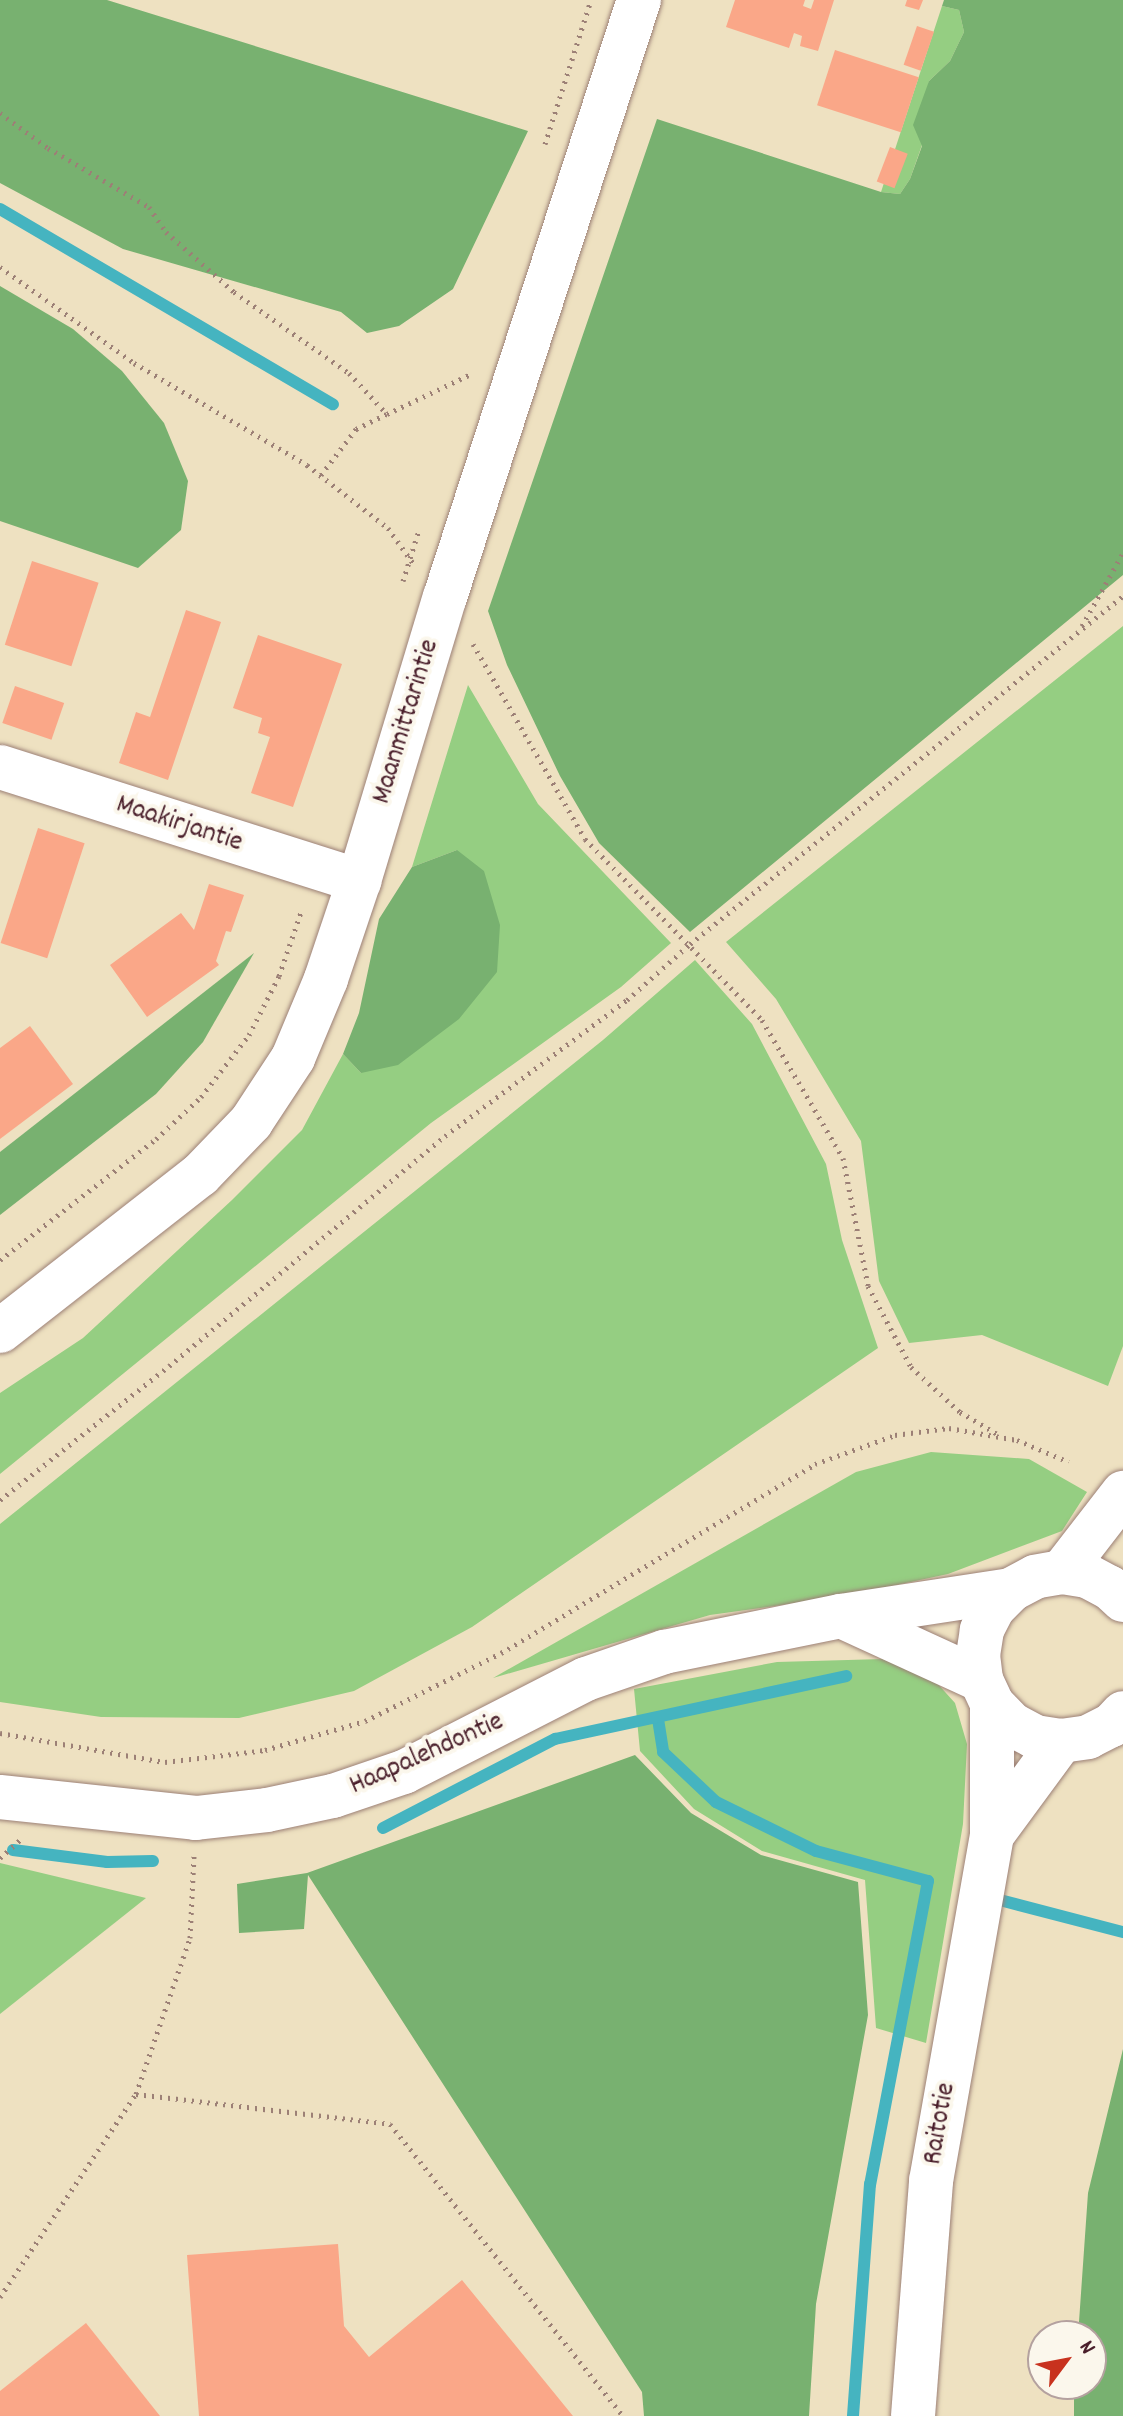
<!DOCTYPE html>
<html>
<head>
<meta charset="utf-8">
<style>
	body { margin:0 }
	#map { position:relative; width:1123px; height:2416px; overflow:hidden; background:#eee1c1; font-family:Dekko,sans-serif }
	div>[style] { position:absolute }
	[style*='--x'] { left:calc(var(--x)*1px); top:calc(var(--y)*1px); width:calc(var(--w)*1px); rotate:calc(var(--a)*1deg) }
	.green>* { inset:0; background:#95ce82 }
	.forest>* { inset:0; background:#78b170 }
	.stream>* { height:12px; margin:-6px; padding:0 6px; transform-origin:6px; border-radius:6px; background:#45b4c0 }
	.building>* { inset:0; background:#faa788; transform-origin:0 0 }
	.path>* { height:5px; margin-top:-2.5px; transform-origin:0; background:repeating-linear-gradient(90deg,#9c8076 0 2px,transparent 0 8px) }
	.roads { filter:drop-shadow(0 0 2px #9c8076) drop-shadow(0 0 2px #9c8076) }
	.minor>* { height:44px; margin:-22px; padding:0 22px; transform-origin:22px; border-radius:22px; background:#fff }
	.major>* { height:44px; margin:-22px; padding:0 22px; transform-origin:22px; border-radius:22px; background:#fff }
	span { translate:-50% -50%; white-space:nowrap; text-align:center; line-height:1.15; -webkit-text-stroke:8px #fbf7ec; paint-order:stroke }
	.street-label { font-size:28px; color:#4a1f2b }
	.north { position:absolute; left:1027px; top:2320px; width:80px; height:80px; box-sizing:border-box; background:#fbf7ec; border:2px solid #b4a19f; border-radius:50%; rotate:58deg; font-size:22px; font-weight:700; line-height:32px; text-align:center; color:#4a1f2b }
	.north::after { content:''; display:block; margin:auto; width:28px; height:36px; background:#c8321e; clip-path:polygon(50% 0,100% 100%,50% 72%,0 100%) }
</style>
</head>
<body>
<div id="map">
	<div class="green">
		<i style="clip-path:polygon(942px 6px,959px 10px,964px 32px,950px 61px,929px 81px,922px 145px,910px 179px,900px 194px,881px 192px)"></i>
		<i style="clip-path:polygon(1123px 626px,1123px 1346px,1108px 1386px,982px 1335px,909px 1343px,879px 1281px,861px 1141px,776px 999px,726px 942px)"></i>
		<i style="clip-path:polygon(468px 685px,538px 804px,671px 943px,621px 987px,431px 1123px,0 1474px,0 1393px,83px 1338px,232px 1200px,302px 1130px,343px 1054px,361px 1073px,457px 850px,412px 867px)"></i>
		<i style="clip-path:polygon(695px 960px,752px 1024px,826px 1164px,842px 1240px,878px 1348px,472px 1627px,354px 1691px,239px 1718px,101px 1717px,0 1702px,0 1524px,603px 1040px)"></i>
		<i style="clip-path:polygon(931px 1452px,1029px 1459px,1087px 1492px,1062px 1531px,948px 1574px,845px 1596px,710px 1615px,493px 1678px,856px 1472px)"></i>
		<i style="clip-path:polygon(883px 1659px,927px 1672px,955px 1703px,967px 1744px,963px 1824px,926px 2043px,876px 2028px,865px 1880px,762px 1851px,694px 1809px,640px 1751px,634px 1689px,777px 1662px)"></i>
		<i style="clip-path:polygon(0 1863px,146px 1898px,0 2014px)"></i>
	</div>
	<div class="forest">
		<i style="clip-path:polygon(0 0,107px 0,528px 131px,453px 289px,399px 326px,367px 333px,341px 312px,123px 249px,0 183px)"></i>
		<i style="clip-path:polygon(944px 0,1123px 0,1123px 575px,690px 932px,599px 843px,560px 776px,507px 665px,488px 611px,657px 119px,881px 192px,900px 194px,910px 179px,922px 146px,913px 125px,929px 81px,950px 61px,964px 32px,959px 10px,942px 6px)"></i>
		<i style="clip-path:polygon(0 286px,73px 329px,122px 371px,164px 423px,188px 481px,181px 530px,138px 568px,0 521px)"></i>
		<i style="clip-path:polygon(457px 850px,484px 871px,500px 925px,497px 972px,459px 1019px,398px 1065px,361px 1073px,343px 1054px,359px 1013px,379px 919px,412px 867px)"></i>
		<i style="clip-path:polygon(254px 953px,203px 1042px,156px 1094px,0 1215px,0 1152px)"></i>
		<i style="clip-path:polygon(635px 1755px,691px 1813px,761px 1855px,858px 1882px,868px 2015px,816px 2304px,809px 2416px,644px 2416px,642px 2392px,308px 1875px,304px 1929px,239px 1933px,237px 1884px,307px 1873px)"></i>
		<i style="clip-path:polygon(1123px 2049px,1123px 2416px,1074px 2416px,1074px 2384px,1091px 2384px,1091px 2336px,1078px 2336px,1088px 2193px)"></i>
	</div>
	<div class="stream">
		<i style="--x:0;--y:209;--w:386;--a:30.4"></i>
		<i style="--x:658;--y:1719;--w:33;--a:81"></i>
		<i style="--x:663;--y:1752;--w:73;--a:43.3"></i>
		<i style="--x:716;--y:1802;--w:111;--a:26.1"></i>
		<i style="--x:816;--y:1851;--w:116;--a:15"></i>
		<i style="--x:928;--y:1881;--w:309;--a:100.8"></i>
		<i style="--x:870;--y:2184;--w:233;--a:94.2"></i>
		<i style="--x:383;--y:1828;--w:194;--a:-27.4"></i>
		<i style="--x:555;--y:1739;--w:298;--a:-12.2"></i>
		<i style="--x:13;--y:1850;--w:95;--a:7.3"></i>
		<i style="--x:107;--y:1862;--w:46;--a:-1.2"></i>
		<i style="--x:996;--y:1899;--w:131;--a:14.6"></i>
	</div>
	<div class="building">
		<i style="clip-path:polygon(735px 0,805px 0,803px 6px,811px 9px,814px 0,834px 0,818px 51px,800px 46px,802px 36px,794px 33px,789px 48px,726px 27px)"></i>
		<i style="clip-path:polygon(907px 0,923px 0,919px 10px,905px 6px)"></i>
		<i style="left:917px;top:26px;width:18px;height:41px;rotate:19deg"></i>
		<i style="left:835px;top:50px;width:88px;height:58px;rotate:18deg"></i>
		<i style="left:890px;top:147px;width:19px;height:37px;rotate:21deg"></i>
		<i style="left:32px;top:561px;width:70px;height:88px;rotate:18deg"></i>
		<i style="clip-path:polygon(186px 610px,221px 622px,168px 780px,119px 763px,136px 712px,150px 717px)"></i>
		<i style="clip-path:polygon(258px 635px,342px 664px,293px 807px,251px 793px,270px 737px,258px 733px,262px 718px,233px 708px)"></i>
		<i style="left:15px;top:686px;width:52px;height:39px;rotate:19deg"></i>
		<i style="left:38px;top:828px;width:49px;height:121px;rotate:18deg"></i>
		<i style="clip-path:polygon(209px 884px,244px 895px,231px 932px,226px 931px,216px 961px,219px 965px,147px 1017px,110px 965px,181px 913px,194px 930px)"></i>
		<i style="clip-path:polygon(30px 1026px,73px 1084px,0 1139px,0 1048px)"></i>
		<i style="clip-path:polygon(338px 2244px,344px 2326px,369px 2357px,462px 2280px,573px 2416px,199px 2416px,187px 2255px)"></i>
		<i style="clip-path:polygon(86px 2323px,160px 2416px,0 2416px,0 2391px)"></i>
	</div>
	<div class="path">
		<i style="--x:0;--y:113;--w:59;--a:36.1"></i>
		<i style="--x:48;--y:148;--w:117;--a:30.3"></i>
		<i style="--x:149;--y:207;--w:30;--a:56"></i>
		<i style="--x:166;--y:232;--w:91;--a:41.4"></i>
		<i style="--x:234;--y:292;--w:141;--a:35.2"></i>
		<i style="--x:349;--y:373;--w:56;--a:47.2"></i>
		<i style="--x:387;--y:414;--w:93;--a:-25.5"></i>
		<i style="--x:545;--y:144;--w:151;--a:-72.3"></i>
		<i style="--x:0;--y:267;--w:165;--a:35.6"></i>
		<i style="--x:134;--y:363;--w:201;--a:30.5"></i>
		<i style="--x:307;--y:465;--w:103;--a:37.9"></i>
		<i style="--x:388;--y:528;--w:43;--a:54.5"></i>
		<i style="--x:321;--y:475;--w:58;--a:-52.7"></i>
		<i style="--x:356;--y:429;--w:34;--a:-26"></i>
		<i style="--x:403;--y:581;--w:53;--a:-72.6"></i>
		<i style="--x:1082;--y:626;--w:84;--a:-60.7"></i>
		<i style="--x:473;--y:644;--w:225;--a:60.1"></i>
		<i style="--x:585;--y:839;--w:253;--a:45.6"></i>
		<i style="--x:762;--y:1020;--w:160;--a:59.6"></i>
		<i style="--x:843;--y:1158;--w:130;--a:78.9"></i>
		<i style="--x:868;--y:1286;--w:92;--a:62"></i>
		<i style="--x:911;--y:1367;--w:67;--a:42.6"></i>
		<i style="--x:960;--y:1412;--w:45;--a:30.5"></i>
		<i style="--x:0;--y:1260;--w:197;--a:-37.8"></i>
		<i style="--x:156;--y:1139;--w:62;--a:-43"></i>
		<i style="--x:201;--y:1097;--w:78;--a:-52.3"></i>
		<i style="--x:249;--y:1035;--w:66;--a:-63"></i>
		<i style="--x:279;--y:976;--w:68;--a:-71"></i>
		<i style="--x:0;--y:1500;--w:216;--a:-38.4"></i>
		<i style="--x:169;--y:1366;--w:359;--a:-39.8"></i>
		<i style="--x:445;--y:1136;--w:227;--a:-36.8"></i>
		<i style="--x:627;--y:1000;--w:84;--a:-41.6"></i>
		<i style="--x:690;--y:944;--w:556;--a:-38.79"></i>
		<i style="--x:0;--y:1733;--w:168;--a:10"></i>
		<i style="--x:165;--y:1762;--w:101;--a:-6.8"></i>
		<i style="--x:265;--y:1750;--w:104;--a:-16.2"></i>
		<i style="--x:365;--y:1721;--w:152;--a:-26.6"></i>
		<i style="--x:501;--y:1653;--w:366;--a:-31"></i>
		<i style="--x:815;--y:1464;--w:85;--a:-19.9"></i>
		<i style="--x:895;--y:1435;--w:54;--a:-7.4"></i>
		<i style="--x:949;--y:1428;--w:69;--a:10"></i>
		<i style="--x:1017;--y:1440;--w:56;--a:22.9"></i>
		<i style="--x:0;--y:1858;--w:27;--a:-42"></i>
		<i style="--x:136;--y:2094;--w:256;--a:6.7"></i>
		<i style="--x:390;--y:2124;--w:374;--a:51.4"></i>
		<i style="--x:0;--y:2297;--w:244;--a:-56.2"></i>
		<i style="--x:136;--y:2094;--w:165;--a:-70.9"></i>
		<i style="--x:190;--y:1938;--w:82;--a:-87.2"></i>
	</div>
	<div class="roads">
		<div class="minor">
			<i style="--x:0;--y:767;--w:377;--a:17.6"></i>
			<i style="--x:0;--y:1331;--w:254;--a:-38"></i>
			<i style="--x:200;--y:1175;--w:74;--a:-46.1"></i>
			<i style="--x:251;--y:1122;--w:77;--a:-56.7"></i>
			<i style="--x:293;--y:1058;--w:86;--a:-67.3"></i>
			<i style="--x:326;--y:979;--w:103;--a:-71.4"></i>
			<i style="--x:359;--y:881;--w:297;--a:-73.2"></i>
			<i style="--x:445;--y:597;--w:628;--a:-72"></i>
			<i style="--x:841;--y:1616;--w:154;--a:24.6"></i>
			<i style="--x:0;--y:1797;--w:197;--a:6.1"></i>
			<i style="--x:196;--y:1818;--w:71;--a:-6.4"></i>
			<i style="--x:267;--y:1810;--w:67;--a:-12"></i>
			<i style="--x:333;--y:1796;--w:75;--a:-18.7"></i>
			<i style="--x:404;--y:1772;--w:204;--a:-27.1"></i>
			<i style="--x:586;--y:1679;--w:83;--a:-19.1"></i>
			<i style="--x:664;--y:1652;--w:181;--a:-11.5"></i>
			<i style="--x:841;--y:1616;--w:172;--a:-8.7"></i>
		</div>
		<div class="major">
			<i style="--x:1062;--y:1572;--w:100;--a:-52.3"></i>
			<i style="--x:1123;--y:1600;--w:18;--a:-137"></i>
			<i style="--x:1110;--y:1588;--w:26;--a:-152"></i>
			<i style="--x:1087;--y:1576;--w:25;--a:-171"></i>
			<i style="--x:1062;--y:1572;--w:27;--a:170"></i>
			<i style="--x:1035;--y:1577;--w:27;--a:152"></i>
			<i style="--x:1011;--y:1590;--w:25;--a:135"></i>
			<i style="--x:993;--y:1608;--w:25;--a:117"></i>
			<i style="--x:982;--y:1630;--w:25;--a:99"></i>
			<i style="--x:978;--y:1655;--w:25;--a:83"></i>
			<i style="--x:981;--y:1680;--w:26;--a:65"></i>
			<i style="--x:992;--y:1704;--w:28;--a:46"></i>
			<i style="--x:1011;--y:1724;--w:27;--a:28"></i>
			<i style="--x:1035;--y:1737;--w:26;--a:9"></i>
			<i style="--x:1061;--y:1741;--w:27;--a:-8"></i>
			<i style="--x:1088;--y:1737;--w:27;--a:-27"></i>
			<i style="--x:1112;--y:1725;--w:16;--a:-47"></i>
			<i style="--x:992;--y:1835;--w:117;--a:-53.7"></i>
			<i style="--x:913;--y:2416;--w:236;--a:-85.6"></i>
			<i style="--x:931;--y:2181;--w:351;--a:-80"></i>
			<i style="--x:992;--y:1835;--w:131;--a:-90"></i>
		</div>
	</div>
	<div class="street-label">
		<span style="left:407px;top:722px;rotate:-73deg">Maanmittarintie</span>
		<span style="left:179px;top:825px;rotate:18deg">Maakirjantie</span>
		<span style="left:427px;top:1755px;rotate:-24deg">Haapalehdontie</span>
		<span style="left:941px;top:2124px;rotate:-80deg">Raitotie</span>
	</div>
	<div class="north">N</div>
</div>
</body>
</html>
